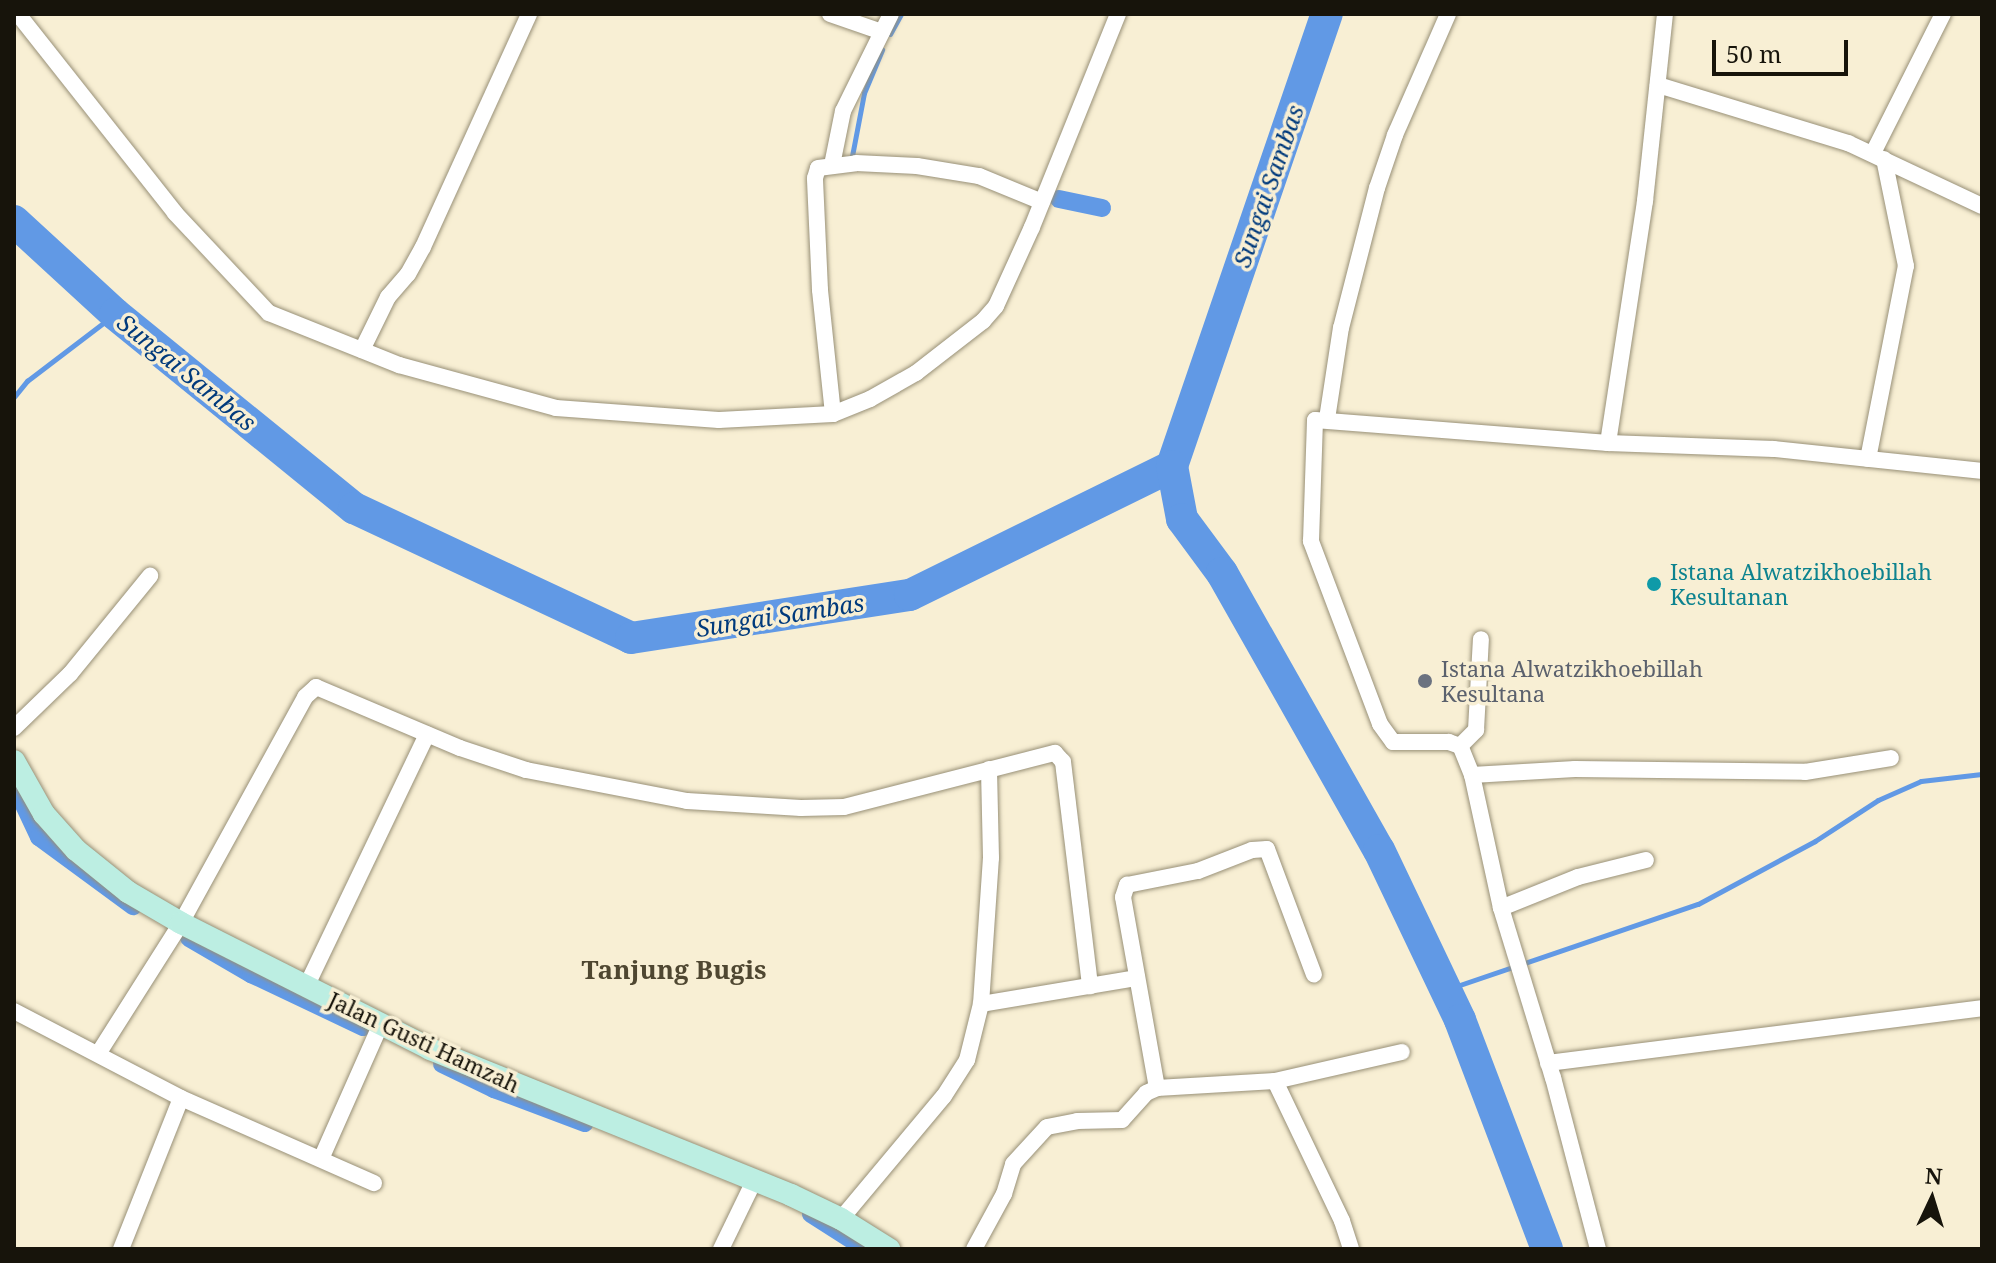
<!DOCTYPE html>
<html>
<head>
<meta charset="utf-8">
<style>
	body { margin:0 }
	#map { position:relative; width:1996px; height:1263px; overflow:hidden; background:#f8efd4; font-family:"Noto Serif",serif }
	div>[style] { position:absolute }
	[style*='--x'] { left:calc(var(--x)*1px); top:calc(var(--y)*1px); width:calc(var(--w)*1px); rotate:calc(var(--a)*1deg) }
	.stream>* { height:5px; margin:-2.5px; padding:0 2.5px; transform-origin:2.5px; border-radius:2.5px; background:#6199e5 }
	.canal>* { height:18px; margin:-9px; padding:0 9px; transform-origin:9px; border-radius:9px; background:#6199e5 }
	.river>* { height:32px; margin:-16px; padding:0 16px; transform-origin:16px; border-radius:16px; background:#6199e5 }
	.roads { filter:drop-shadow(0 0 2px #989077) drop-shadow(0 0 2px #989077) }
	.street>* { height:16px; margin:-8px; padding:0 8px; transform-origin:8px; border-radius:8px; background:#fff }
	.secondary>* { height:22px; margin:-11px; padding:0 11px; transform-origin:11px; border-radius:11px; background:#bceee2 }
	.dots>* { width:22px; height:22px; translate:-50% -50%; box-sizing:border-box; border:4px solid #f8efd4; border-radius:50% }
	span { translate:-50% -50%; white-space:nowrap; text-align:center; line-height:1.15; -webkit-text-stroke:7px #f8efd4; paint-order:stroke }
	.culture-label { font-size:22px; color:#0d838f }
	.left { translate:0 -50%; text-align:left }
	.worship-label { font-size:22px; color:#5b616d }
	.street-label { font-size:22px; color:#17140b }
	.water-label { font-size:24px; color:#003a7c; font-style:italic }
	.quarter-label { font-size:26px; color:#4f4731; font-weight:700 }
	.frame { position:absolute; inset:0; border:16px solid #17140b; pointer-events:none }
	.north { position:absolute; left:1892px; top:1159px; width:80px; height:80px; -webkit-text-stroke:6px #f8efd4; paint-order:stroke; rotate:4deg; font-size:22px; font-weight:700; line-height:32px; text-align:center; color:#17140b }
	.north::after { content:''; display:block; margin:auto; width:28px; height:36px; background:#17140b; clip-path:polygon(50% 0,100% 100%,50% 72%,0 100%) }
	.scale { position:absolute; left:1712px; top:40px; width:136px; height:36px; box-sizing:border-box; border:4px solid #17140b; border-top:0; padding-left:10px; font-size:24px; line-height:28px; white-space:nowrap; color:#17140b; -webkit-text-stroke:6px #f8efd4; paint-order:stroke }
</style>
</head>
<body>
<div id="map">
	<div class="stream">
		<i style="--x:890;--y:34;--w:23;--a:-61"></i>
		<i style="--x:852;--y:156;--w:64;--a:-79.2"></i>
		<i style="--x:864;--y:93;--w:47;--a:-67.3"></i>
		<i style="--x:14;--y:397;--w:21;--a:-51"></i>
		<i style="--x:27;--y:381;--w:111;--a:-37.3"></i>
		<i style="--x:1445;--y:990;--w:267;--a:-18.8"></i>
		<i style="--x:1698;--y:904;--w:133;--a:-28.3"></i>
		<i style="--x:1815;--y:841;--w:75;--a:-33.1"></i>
		<i style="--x:1878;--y:800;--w:47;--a:-23.8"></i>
		<i style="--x:1921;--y:781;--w:61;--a:-6.5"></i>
	</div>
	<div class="canal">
		<i style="--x:1059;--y:199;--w:44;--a:11.8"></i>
		<i style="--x:14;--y:784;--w:59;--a:64.7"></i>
		<i style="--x:39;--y:837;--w:117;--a:36.3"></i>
		<i style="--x:189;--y:938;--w:72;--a:30.1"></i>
		<i style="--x:251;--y:974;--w:124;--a:25.3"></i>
		<i style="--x:442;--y:1064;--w:58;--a:25.7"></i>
		<i style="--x:494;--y:1089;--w:97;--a:20.5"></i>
		<i style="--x:811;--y:1214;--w:65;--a:32.5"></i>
	</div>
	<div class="river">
		<i style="--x:14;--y:221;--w:137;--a:42.6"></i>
		<i style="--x:115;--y:314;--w:308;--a:39.1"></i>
		<i style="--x:354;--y:508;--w:306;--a:25.1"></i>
		<i style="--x:631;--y:638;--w:282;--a:-8.8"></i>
		<i style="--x:910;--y:595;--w:292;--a:-26.2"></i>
		<i style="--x:1172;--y:466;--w:478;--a:-71.1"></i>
		<i style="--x:1172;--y:466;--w:54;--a:79.3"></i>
		<i style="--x:1182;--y:519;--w:67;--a:53.5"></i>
		<i style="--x:1222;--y:573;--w:318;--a:60.5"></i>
		<i style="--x:1379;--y:850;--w:188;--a:64.5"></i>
		<i style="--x:1460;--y:1020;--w:245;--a:69.2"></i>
	</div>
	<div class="roads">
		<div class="street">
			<i style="--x:18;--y:14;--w:253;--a:51.7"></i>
			<i style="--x:175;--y:213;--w:137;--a:46.8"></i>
			<i style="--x:269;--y:313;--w:140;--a:21.8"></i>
			<i style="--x:399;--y:365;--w:163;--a:15.3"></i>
			<i style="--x:556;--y:408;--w:163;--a:4.2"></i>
			<i style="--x:719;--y:420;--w:114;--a:-3"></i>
			<i style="--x:833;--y:414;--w:40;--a:-22"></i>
			<i style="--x:870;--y:399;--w:53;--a:-29.5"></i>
			<i style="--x:916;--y:373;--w:85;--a:-37.8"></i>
			<i style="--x:983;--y:321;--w:20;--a:-49"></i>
			<i style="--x:996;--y:306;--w:87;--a:-65.5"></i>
			<i style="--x:1032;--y:227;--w:230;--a:-68"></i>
			<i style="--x:830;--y:14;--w:55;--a:19.1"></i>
			<i style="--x:1658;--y:85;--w:199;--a:17"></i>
			<i style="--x:1848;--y:143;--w:148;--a:25.2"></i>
			<i style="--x:1873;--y:153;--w:156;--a:-63.3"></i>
			<i style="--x:832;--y:165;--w:55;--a:-78.5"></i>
			<i style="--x:843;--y:111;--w:108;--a:-63.7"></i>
			<i style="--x:362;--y:350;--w:59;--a:-63.9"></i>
			<i style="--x:388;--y:297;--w:30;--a:-49"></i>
			<i style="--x:408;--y:274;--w:31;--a:-61"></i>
			<i style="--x:423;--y:247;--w:256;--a:-65.5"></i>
			<i style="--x:833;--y:414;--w:125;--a:-96"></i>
			<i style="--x:820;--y:290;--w:112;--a:-92.6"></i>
			<i style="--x:815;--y:178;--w:10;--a:-73"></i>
			<i style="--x:818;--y:168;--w:38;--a:-7"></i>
			<i style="--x:856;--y:163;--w:61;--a:2.8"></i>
			<i style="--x:917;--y:166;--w:63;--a:9.2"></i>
			<i style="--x:979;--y:176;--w:68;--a:22.4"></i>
			<i style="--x:1327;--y:419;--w:92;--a:-81.3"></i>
			<i style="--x:1341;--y:328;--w:145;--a:-75.6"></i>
			<i style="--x:1377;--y:188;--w:56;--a:-71.2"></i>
			<i style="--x:1395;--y:135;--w:132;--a:-66.3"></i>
			<i style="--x:1608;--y:443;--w:245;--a:-81.3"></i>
			<i style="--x:1645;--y:201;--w:188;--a:-83.9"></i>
			<i style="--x:1868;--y:459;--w:197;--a:-78.9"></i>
			<i style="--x:1906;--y:266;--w:109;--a:-101.6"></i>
			<i style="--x:14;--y:728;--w:78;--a:-44"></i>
			<i style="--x:70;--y:674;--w:127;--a:-50.8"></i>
			<i style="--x:1460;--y:746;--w:23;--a:-45"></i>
			<i style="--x:1476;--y:730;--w:91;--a:-86.9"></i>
			<i style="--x:1472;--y:775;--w:31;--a:-112"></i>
			<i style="--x:1460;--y:746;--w:12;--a:-160"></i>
			<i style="--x:1449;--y:742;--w:56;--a:180"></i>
			<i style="--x:1393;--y:742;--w:22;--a:-126"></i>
			<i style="--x:1380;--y:724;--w:196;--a:-110.7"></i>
			<i style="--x:1311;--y:541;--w:121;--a:-88.1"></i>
			<i style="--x:1315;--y:420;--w:294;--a:4.5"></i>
			<i style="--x:1608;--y:443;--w:166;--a:2.1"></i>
			<i style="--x:1774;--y:449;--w:209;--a:6"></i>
			<i style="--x:1501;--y:908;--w:83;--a:-21.9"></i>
			<i style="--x:1578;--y:877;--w:70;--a:-14"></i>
			<i style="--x:306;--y:987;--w:280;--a:-64.4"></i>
			<i style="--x:981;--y:1004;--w:158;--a:-9.5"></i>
			<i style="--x:14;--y:1011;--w:188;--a:27.5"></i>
			<i style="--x:181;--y:1098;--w:211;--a:23.8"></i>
			<i style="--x:98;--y:1054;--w:155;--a:-57.6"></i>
			<i style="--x:181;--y:923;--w:258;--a:-61.2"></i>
			<i style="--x:305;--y:697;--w:15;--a:-42"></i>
			<i style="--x:316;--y:687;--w:156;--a:23"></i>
			<i style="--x:460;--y:748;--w:70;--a:18.4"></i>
			<i style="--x:526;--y:770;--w:164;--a:10.9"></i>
			<i style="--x:687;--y:801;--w:114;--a:3.5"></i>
			<i style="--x:801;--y:808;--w:43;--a:-1.3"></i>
			<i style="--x:844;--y:807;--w:218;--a:-14.4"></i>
			<i style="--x:1055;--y:753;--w:12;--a:48"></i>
			<i style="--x:1063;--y:762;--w:226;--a:83.1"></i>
			<i style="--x:1548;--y:1063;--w:437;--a:-7.2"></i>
			<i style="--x:1275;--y:1081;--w:155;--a:64.4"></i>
			<i style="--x:1342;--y:1221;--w:29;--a:72"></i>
			<i style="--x:1157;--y:1088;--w:194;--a:-100.1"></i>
			<i style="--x:1123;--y:897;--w:13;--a:-72"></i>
			<i style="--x:1127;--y:885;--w:72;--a:-11.2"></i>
			<i style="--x:1198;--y:871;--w:58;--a:-21.3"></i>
			<i style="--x:1252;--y:850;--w:15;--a:-4"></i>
			<i style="--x:1267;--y:849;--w:134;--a:69.5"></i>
			<i style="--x:321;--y:1159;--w:145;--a:-66.1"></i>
			<i style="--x:841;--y:1219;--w:160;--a:-50.1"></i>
			<i style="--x:944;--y:1096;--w:43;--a:-57.4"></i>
			<i style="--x:967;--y:1060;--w:58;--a:-76"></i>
			<i style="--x:981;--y:1004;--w:146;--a:-86.1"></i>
			<i style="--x:991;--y:858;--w:89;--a:-91.3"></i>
			<i style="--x:121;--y:1249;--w:162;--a:-68.3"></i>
			<i style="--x:721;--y:1249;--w:76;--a:-64.1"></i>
			<i style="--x:974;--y:1249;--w:63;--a:-61.4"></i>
			<i style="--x:1004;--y:1194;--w:31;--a:-73"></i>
			<i style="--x:1013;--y:1164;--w:50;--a:-47.4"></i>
			<i style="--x:1047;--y:1127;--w:31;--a:-11"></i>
			<i style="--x:1077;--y:1121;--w:45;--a:-1.3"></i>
			<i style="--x:1122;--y:1120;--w:36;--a:-48"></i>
			<i style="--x:1146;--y:1093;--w:12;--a:-24"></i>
			<i style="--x:1157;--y:1088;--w:118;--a:-3.4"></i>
			<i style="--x:1275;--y:1081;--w:130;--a:-12.9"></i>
			<i style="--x:1598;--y:1249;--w:177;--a:-104.7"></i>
			<i style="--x:1553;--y:1078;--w:178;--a:-107"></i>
			<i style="--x:1501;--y:908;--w:136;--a:-102.3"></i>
			<i style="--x:1472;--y:775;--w:103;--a:-3.3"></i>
			<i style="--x:1575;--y:769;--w:230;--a:0.7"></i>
			<i style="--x:1805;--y:772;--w:87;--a:-9.2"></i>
		</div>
		<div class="secondary">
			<i style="--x:14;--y:761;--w:61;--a:60.5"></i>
			<i style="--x:44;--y:814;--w:48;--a:48.4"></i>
			<i style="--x:76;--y:850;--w:67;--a:38.9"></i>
			<i style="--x:128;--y:892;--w:61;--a:30.3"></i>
			<i style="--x:181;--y:923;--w:279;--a:26.8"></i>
			<i style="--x:430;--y:1049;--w:389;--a:22"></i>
			<i style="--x:791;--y:1195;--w:55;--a:25.6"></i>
			<i style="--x:841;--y:1219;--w:57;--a:32"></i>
		</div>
	</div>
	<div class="dots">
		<i style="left:1654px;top:584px;background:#0f9aa8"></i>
		<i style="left:1425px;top:681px;background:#6b7280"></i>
	</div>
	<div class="culture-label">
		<span class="left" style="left:1670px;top:584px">Istana Alwatzikhoebillah<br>Kesultanan</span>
	</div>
	<div class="worship-label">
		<span class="left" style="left:1441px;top:681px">Istana Alwatzikhoebillah<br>Kesultana</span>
	</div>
	<div class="street-label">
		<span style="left:424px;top:1042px;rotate:25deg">Jalan Gusti Hamzah</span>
	</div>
	<div class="water-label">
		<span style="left:1268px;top:186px;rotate:-71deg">Sungai Sambas</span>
		<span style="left:187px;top:372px;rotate:39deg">Sungai Sambas</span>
		<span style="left:780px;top:615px;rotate:-9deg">Sungai Sambas</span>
	</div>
	<div class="quarter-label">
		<span style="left:674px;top:970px">Tanjung Bugis</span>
	</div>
	<div class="frame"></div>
	<div class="north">N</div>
	<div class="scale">50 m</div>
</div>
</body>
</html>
